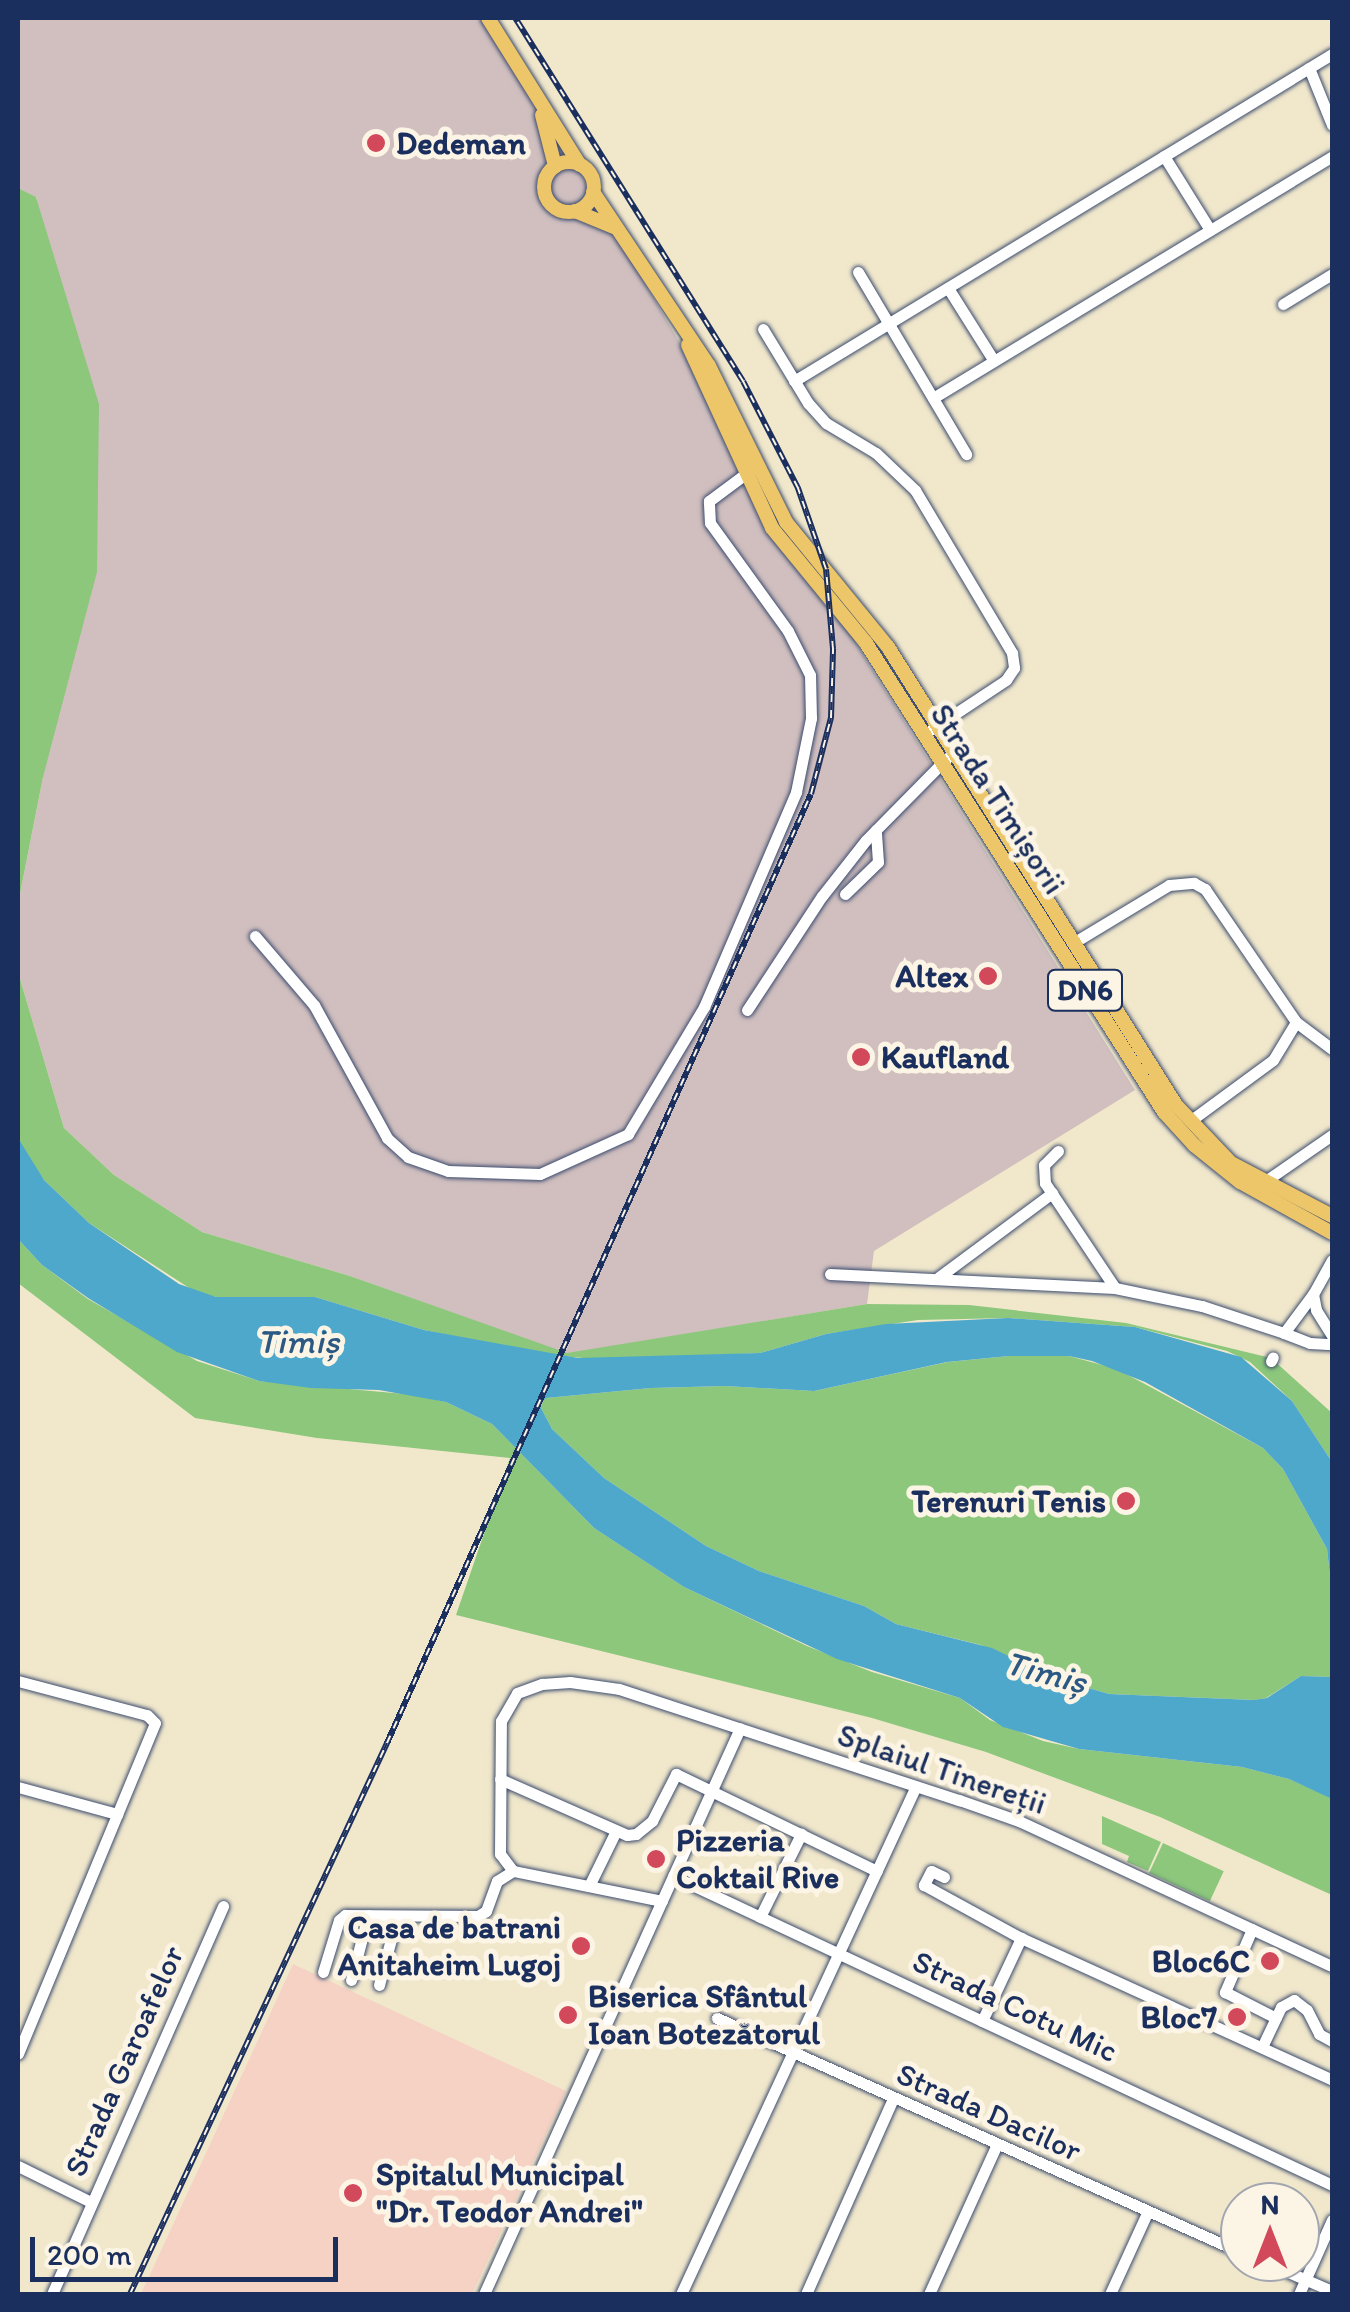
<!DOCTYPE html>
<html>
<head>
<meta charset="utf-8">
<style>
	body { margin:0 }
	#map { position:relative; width:1350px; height:2312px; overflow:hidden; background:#f1e8cc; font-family:Itim,sans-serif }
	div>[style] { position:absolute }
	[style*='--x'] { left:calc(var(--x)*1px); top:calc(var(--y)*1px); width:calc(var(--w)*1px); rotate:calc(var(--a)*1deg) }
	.built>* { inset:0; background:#f6d2c5 }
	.industrial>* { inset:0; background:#d1bfbf }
	.green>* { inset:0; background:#8cc77c; transform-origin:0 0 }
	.water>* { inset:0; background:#4da8cb }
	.roads { filter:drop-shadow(0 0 2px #3b4b6e) drop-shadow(0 0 2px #3b4b6e) }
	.minor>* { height:11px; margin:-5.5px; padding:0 5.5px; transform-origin:5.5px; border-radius:5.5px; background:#fff }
	.major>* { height:14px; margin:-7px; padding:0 7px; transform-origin:7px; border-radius:7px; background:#ecc669 }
	.major>.ring { margin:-7px; padding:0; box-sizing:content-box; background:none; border:14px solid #ecc669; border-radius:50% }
	.rail>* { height:6px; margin-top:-3px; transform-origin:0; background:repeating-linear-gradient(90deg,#fcf5e5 0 8px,#1b2f5e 0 16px); box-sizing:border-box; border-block:2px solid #1b2f5e }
	.dots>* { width:28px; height:28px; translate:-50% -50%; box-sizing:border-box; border:5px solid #fcf5e5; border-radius:50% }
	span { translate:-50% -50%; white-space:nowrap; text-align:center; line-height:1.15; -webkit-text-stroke:10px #fcf5e5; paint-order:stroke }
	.shield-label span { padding:2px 8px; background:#fcf5e5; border:2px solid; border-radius:8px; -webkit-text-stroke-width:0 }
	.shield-label { font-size:30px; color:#1b2f5e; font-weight:700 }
	.poi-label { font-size:32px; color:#1b2f5e; font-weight:700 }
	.left { translate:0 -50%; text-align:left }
	.right { translate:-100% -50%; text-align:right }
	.street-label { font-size:32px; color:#1b2f5e }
	.water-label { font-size:35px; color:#2c5984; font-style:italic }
	.frame { position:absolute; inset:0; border:20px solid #1b2f5e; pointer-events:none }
	.north { position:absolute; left:1220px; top:2182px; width:100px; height:100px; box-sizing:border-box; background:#fcf5e5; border:2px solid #a2a6af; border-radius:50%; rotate:0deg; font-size:28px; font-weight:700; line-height:40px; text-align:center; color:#1b2f5e }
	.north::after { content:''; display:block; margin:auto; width:35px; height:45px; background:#d1495b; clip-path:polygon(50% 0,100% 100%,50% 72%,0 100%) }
	.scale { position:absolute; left:30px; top:2237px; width:308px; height:45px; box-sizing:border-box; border:5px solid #1b2f5e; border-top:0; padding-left:12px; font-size:30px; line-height:35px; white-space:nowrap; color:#1b2f5e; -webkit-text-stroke:8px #fcf5e5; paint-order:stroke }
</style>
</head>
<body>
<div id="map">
	<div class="built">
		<i style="clip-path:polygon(293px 1964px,566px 2091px,472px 2294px,141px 2294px)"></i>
	</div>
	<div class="industrial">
		<i style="clip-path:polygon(18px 18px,489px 18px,869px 665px,1135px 1090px,874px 1251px,867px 1304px,567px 1354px,350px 1276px,202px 1232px,114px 1175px,64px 1128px,18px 972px,18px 904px,43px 777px,37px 198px,18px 188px)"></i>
	</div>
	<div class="green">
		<i style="clip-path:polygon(18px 188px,36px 197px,99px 404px,97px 572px,43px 777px,18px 904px)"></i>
		<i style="clip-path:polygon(18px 972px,64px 1128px,114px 1175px,202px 1232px,350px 1276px,567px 1353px,867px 1304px,969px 1305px,1126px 1323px,1271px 1358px,1332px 1413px,1332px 1462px,1292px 1401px,1250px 1362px,1227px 1351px,1135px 1327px,1008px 1318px,918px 1320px,826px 1334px,760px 1353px,603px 1360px,542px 1354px,424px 1330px,315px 1297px,231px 1300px,197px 1293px,89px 1223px,44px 1180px,27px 1156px,18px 1138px)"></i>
		<i style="clip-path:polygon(18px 1239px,42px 1265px,88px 1299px,197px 1361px,259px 1381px,416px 1395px,446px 1402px,492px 1424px,594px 1528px,684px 1587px,807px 1646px,872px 1672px,960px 1698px,990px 1720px,1043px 1741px,1079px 1749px,1242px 1767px,1289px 1779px,1327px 1796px,1332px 1799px,1332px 1895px,1160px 1817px,986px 1752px,872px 1718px,456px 1615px,510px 1458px,317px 1438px,195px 1418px,18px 1283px)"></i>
		<i style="clip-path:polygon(1009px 1356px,1069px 1356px,1117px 1369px,1263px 1448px,1283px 1469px,1327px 1549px,1332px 1594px,1332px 1677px,1301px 1676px,1266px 1698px,1255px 1700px,1109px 1694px,1051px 1677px,981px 1645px,896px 1624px,864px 1606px,759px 1571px,706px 1546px,604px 1478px,552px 1429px,540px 1406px,546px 1398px,651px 1388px,725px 1386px,814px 1391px,948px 1362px)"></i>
		<i style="clip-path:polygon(1102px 1816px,1161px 1842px,1148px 1871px,1127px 1862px,1129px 1856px,1102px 1844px)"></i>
		<i style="left:1163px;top:1843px;width:67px;height:33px;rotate:25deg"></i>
	</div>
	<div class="water">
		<i style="clip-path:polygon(18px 1138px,44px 1180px,89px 1223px,179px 1284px,216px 1297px,315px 1297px,424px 1330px,578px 1358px,760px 1353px,826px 1334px,886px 1324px,1008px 1318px,1135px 1327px,1241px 1357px,1292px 1401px,1332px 1462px,1332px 1594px,1327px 1549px,1283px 1469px,1263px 1448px,1145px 1382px,1092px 1361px,1069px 1356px,1009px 1356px,947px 1362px,814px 1391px,725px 1386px,651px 1388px,546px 1398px,540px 1406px,552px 1429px,604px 1478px,706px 1546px,759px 1571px,864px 1606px,896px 1624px,992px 1648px,1051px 1677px,1109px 1694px,1254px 1700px,1267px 1698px,1301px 1676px,1332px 1677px,1332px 1799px,1289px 1779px,1242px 1767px,1079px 1749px,1003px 1727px,960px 1698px,837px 1659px,684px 1587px,594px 1528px,492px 1424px,446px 1402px,379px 1390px,311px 1388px,259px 1381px,177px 1352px,88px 1298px,42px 1265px,18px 1239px)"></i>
	</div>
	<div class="roads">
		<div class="minor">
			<i style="--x:1309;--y:68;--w:61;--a:68"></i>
			<i style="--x:1164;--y:156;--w:87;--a:58.1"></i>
			<i style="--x:858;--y:272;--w:212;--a:59.3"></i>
			<i style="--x:948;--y:288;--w:86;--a:57.8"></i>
			<i style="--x:1283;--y:304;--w:57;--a:-31.5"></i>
			<i style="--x:763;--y:329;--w:87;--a:58.7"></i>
			<i style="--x:808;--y:403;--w:27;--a:48"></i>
			<i style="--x:826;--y:423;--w:58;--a:31"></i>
			<i style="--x:876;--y:453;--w:54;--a:43.5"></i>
			<i style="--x:915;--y:490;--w:190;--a:59.2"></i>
			<i style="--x:1012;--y:653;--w:15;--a:82"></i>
			<i style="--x:1014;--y:668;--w:14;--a:124"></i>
			<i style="--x:1006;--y:680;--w:89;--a:146.5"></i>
			<i style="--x:794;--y:381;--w:630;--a:-31.29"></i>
			<i style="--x:933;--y:398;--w:467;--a:-31.2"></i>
			<i style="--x:845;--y:894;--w:46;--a:-44.1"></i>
			<i style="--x:878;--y:862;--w:32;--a:-94"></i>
			<i style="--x:255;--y:936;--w:91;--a:49.5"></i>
			<i style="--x:314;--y:1005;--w:152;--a:61.2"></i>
			<i style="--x:387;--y:1138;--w:28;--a:42"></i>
			<i style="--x:408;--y:1157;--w:42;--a:19.3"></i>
			<i style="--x:448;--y:1171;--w:92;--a:1.9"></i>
			<i style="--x:540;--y:1174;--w:97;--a:-24.4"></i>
			<i style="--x:628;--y:1134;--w:148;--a:-59.1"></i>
			<i style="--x:704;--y:1007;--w:234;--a:-66.8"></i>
			<i style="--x:796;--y:792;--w:76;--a:-78.5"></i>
			<i style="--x:811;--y:718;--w:43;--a:-91.3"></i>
			<i style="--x:810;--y:675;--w:49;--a:-116.6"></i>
			<i style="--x:788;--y:631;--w:133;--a:-125.8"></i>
			<i style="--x:710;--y:523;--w:22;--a:-93"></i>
			<i style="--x:709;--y:501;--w:54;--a:-36.7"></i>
			<i style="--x:1073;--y:943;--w:112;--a:-31.1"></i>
			<i style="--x:1169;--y:885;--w:25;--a:-5"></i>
			<i style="--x:1194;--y:883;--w:13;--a:29"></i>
			<i style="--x:1205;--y:889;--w:161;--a:55.6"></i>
			<i style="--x:1296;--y:1022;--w:45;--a:36.9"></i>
			<i style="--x:747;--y:1010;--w:136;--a:-56.7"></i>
			<i style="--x:822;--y:896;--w:71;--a:-51.8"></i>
			<i style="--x:866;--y:840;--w:115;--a:-45.4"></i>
			<i style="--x:1190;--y:1121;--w:103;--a:-36.3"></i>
			<i style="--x:1273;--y:1060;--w:44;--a:-58.8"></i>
			<i style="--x:1058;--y:1151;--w:20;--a:135"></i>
			<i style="--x:1044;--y:1165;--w:18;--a:87"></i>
			<i style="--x:1045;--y:1183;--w:126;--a:56.3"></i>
			<i style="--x:1264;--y:1182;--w:83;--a:-34.7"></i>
			<i style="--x:1332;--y:1260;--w:39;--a:119"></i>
			<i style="--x:1313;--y:1294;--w:16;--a:79"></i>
			<i style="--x:1316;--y:1310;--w:31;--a:58"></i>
			<i style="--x:830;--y:1274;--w:285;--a:2.8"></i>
			<i style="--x:1115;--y:1288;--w:89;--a:11.7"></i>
			<i style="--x:1202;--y:1306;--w:86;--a:18.2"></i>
			<i style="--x:1284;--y:1333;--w:49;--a:-53.4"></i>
			<i style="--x:939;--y:1277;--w:141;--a:-36.6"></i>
			<i style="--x:1284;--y:1333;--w:28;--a:21"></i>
			<i style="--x:1310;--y:1343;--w:22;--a:3"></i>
			<i style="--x:1271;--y:1361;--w:4;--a:-63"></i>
			<i style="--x:18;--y:1681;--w:133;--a:14.8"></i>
			<i style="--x:147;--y:1715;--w:11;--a:45"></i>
			<i style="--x:155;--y:1723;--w:358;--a:112.5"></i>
			<i style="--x:500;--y:1779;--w:139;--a:23.8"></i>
			<i style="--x:627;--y:1835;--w:9;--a:-6"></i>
			<i style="--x:636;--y:1834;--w:21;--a:-39"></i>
			<i style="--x:652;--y:1821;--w:53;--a:-62.9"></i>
			<i style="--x:676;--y:1774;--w:223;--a:25.8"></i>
			<i style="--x:18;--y:1787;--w:103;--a:15.3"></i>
			<i style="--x:673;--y:1876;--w:728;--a:25.12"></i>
			<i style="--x:944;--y:1877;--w:14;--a:-155"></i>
			<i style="--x:931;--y:1871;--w:16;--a:117"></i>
			<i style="--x:924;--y:1885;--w:111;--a:28.7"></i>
			<i style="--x:1021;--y:1938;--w:342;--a:24.5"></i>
			<i style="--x:589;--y:1886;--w:59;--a:-63.9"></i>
			<i style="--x:662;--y:1901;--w:152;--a:-168.6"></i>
			<i style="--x:513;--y:1871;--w:21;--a:-127"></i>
			<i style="--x:500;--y:1854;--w:133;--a:-89.6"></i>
			<i style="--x:501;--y:1721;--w:32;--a:-60"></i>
			<i style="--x:517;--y:1693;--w:27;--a:-20"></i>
			<i style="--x:542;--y:1684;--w:28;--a:-4"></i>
			<i style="--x:570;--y:1682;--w:49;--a:8.1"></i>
			<i style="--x:619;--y:1689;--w:358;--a:18.1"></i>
			<i style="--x:959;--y:1800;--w:64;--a:19.3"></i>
			<i style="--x:1019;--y:1821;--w:345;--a:24.9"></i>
			<i style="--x:760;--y:1917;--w:93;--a:-63.7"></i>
			<i style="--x:1252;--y:1929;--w:69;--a:113.2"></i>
			<i style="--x:1225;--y:1992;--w:57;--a:27"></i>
			<i style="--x:323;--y:1972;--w:54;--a:-72.9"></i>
			<i style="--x:339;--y:1920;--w:8;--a:-40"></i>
			<i style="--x:345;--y:1915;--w:133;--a:0.4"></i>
			<i style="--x:478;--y:1916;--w:9;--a:-32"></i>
			<i style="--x:486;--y:1911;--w:32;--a:-70"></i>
			<i style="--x:497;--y:1881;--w:19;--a:-32"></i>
			<i style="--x:351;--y:1980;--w:67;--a:-75.3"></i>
			<i style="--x:379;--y:1985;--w:71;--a:-75.4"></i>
			<i style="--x:717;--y:2018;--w:573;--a:24.1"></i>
			<i style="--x:982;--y:2021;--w:92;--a:-64.8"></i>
			<i style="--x:1262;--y:2047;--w:44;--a:-64.6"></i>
			<i style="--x:1281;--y:2007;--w:15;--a:-28"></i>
			<i style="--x:1294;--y:2000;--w:16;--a:38"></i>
			<i style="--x:1307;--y:2010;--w:27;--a:63"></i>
			<i style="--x:1319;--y:2034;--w:15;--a:28"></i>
			<i style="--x:18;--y:2166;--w:81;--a:26.3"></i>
			<i style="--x:1265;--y:2262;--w:73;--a:23.4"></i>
			<i style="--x:52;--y:2294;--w:424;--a:-66.2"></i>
			<i style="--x:484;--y:2294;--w:621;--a:-65.66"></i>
			<i style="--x:681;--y:2294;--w:557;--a:-65.18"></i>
			<i style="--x:806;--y:2294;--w:214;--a:-66"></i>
			<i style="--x:929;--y:2294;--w:165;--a:-65.6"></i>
			<i style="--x:1110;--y:2294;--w:89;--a:-65.4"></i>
			<i style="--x:1299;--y:2294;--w:81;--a:-66"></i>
		</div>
		<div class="major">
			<i style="--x:488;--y:18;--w:173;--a:58"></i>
			<i style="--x:542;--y:115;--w:53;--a:75.7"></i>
			<i class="ring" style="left:544px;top:162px;width:36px;height:36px"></i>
			<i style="--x:593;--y:192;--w:209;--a:56.3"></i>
			<i style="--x:709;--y:366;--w:174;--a:63.7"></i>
			<i style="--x:786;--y:522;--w:161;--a:50.8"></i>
			<i style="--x:888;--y:647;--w:541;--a:57.84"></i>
			<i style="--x:1176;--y:1105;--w:80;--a:46.5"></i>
			<i style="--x:1231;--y:1163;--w:114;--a:27.7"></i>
			<i style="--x:575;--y:211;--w:44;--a:22.5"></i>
			<i style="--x:688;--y:345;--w:201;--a:65.3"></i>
			<i style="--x:772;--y:528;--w:149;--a:50.7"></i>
			<i style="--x:866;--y:643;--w:556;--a:57.57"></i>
			<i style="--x:1164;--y:1112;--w:45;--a:47.7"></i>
			<i style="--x:1194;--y:1145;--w:59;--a:38.8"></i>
			<i style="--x:1240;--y:1182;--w:105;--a:29"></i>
		</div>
	</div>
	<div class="rail">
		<i style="--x:130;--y:2294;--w:608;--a:-64.99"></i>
		<i style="--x:387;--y:1743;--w:1039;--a:-65.93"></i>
		<i style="--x:811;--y:794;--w:79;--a:-75.3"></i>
		<i style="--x:831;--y:718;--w:69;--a:-88.3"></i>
		<i style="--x:833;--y:649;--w:80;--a:-95"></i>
		<i style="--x:826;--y:569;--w:86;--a:-109.1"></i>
		<i style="--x:798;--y:488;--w:120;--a:-117.2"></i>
		<i style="--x:743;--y:381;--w:429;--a:-122.1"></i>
	</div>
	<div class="dots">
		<i style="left:376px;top:143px;background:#d1495b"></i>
		<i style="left:988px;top:976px;background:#d1495b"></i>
		<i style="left:861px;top:1057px;background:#d1495b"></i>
		<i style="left:1126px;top:1501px;background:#d1495b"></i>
		<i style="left:656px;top:1859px;background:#d1495b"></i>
		<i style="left:581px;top:1946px;background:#d1495b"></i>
		<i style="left:1270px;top:1961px;background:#d1495b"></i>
		<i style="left:568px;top:2015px;background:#d1495b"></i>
		<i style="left:1237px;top:2017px;background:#d1495b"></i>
		<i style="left:353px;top:2193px;background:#d1495b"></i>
	</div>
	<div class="shield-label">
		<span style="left:1085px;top:990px">DN6</span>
	</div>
	<div class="poi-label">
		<span class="left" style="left:396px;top:143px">Dedeman</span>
		<span class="right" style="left:968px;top:976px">Altex</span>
		<span class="left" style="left:881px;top:1057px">Kaufland</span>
		<span class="right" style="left:1106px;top:1501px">Terenuri Tenis</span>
		<span class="left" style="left:676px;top:1859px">Pizzeria<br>Coktail Rive</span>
		<span class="right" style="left:561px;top:1946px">Casa de batrani<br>Anitaheim Lugoj</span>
		<span class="right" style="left:1250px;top:1961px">Bloc6C</span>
		<span class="left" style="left:588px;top:2015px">Biserica Sfântul<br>Ioan Botezătorul</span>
		<span class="right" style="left:1217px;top:2017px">Bloc7</span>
		<span class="left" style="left:376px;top:2193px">Spitalul Municipal<br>"Dr. Teodor Andrei"</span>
	</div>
	<div class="street-label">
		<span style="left:998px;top:799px;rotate:57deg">Strada Timișorii</span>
		<span style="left:942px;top:1769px;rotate:19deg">Splaiul Tinereții</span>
		<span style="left:1015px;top:2006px;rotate:25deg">Strada Cotu Mic</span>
		<span style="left:124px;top:2061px;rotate:-66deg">Strada Garoafelor</span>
		<span style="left:989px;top:2112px;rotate:24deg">Strada Dacilor</span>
	</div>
	<div class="water-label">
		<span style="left:298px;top:1341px">Timiș</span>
		<span style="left:1046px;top:1672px;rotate:15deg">Timiș</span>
	</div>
	<div class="frame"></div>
	<div class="north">N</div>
	<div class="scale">200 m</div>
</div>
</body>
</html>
